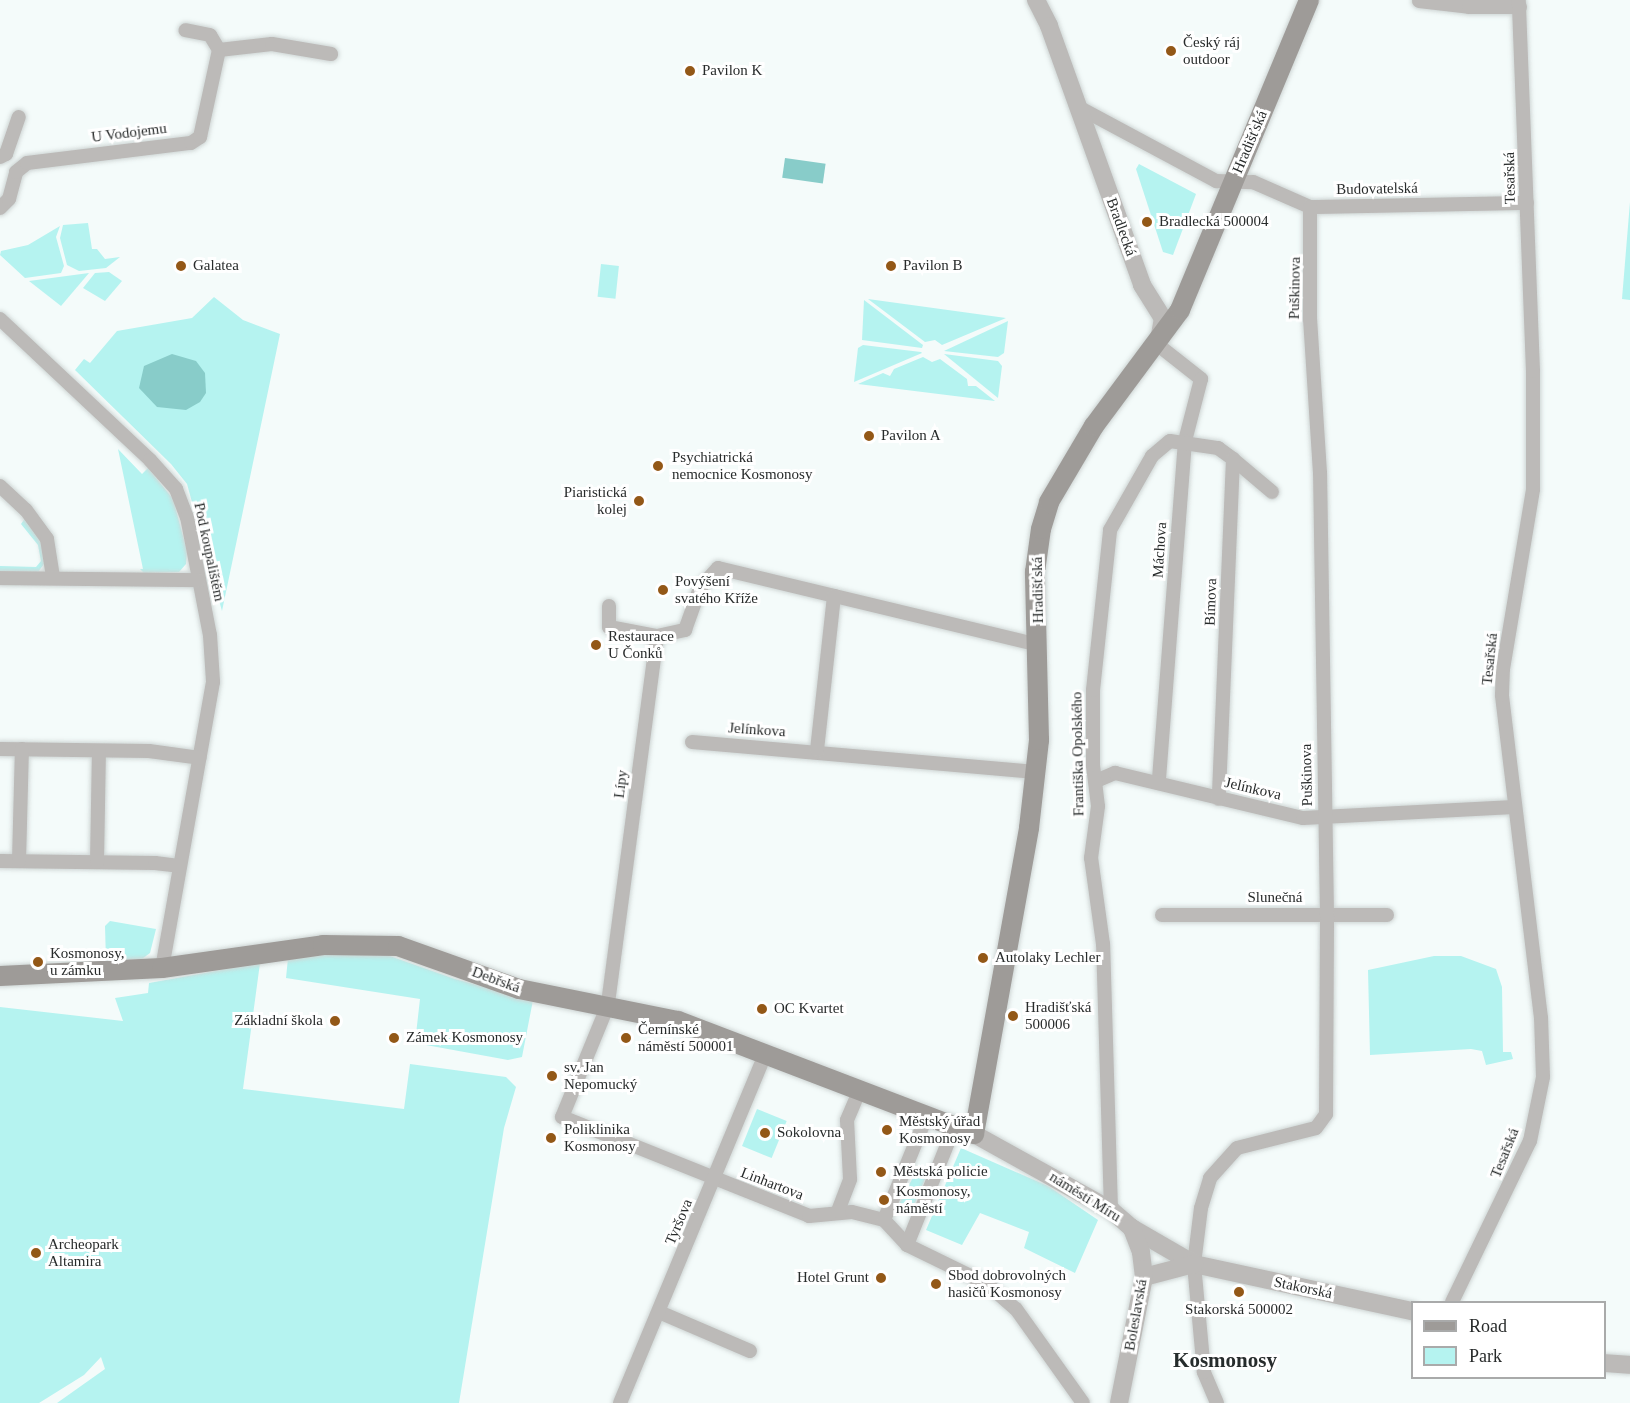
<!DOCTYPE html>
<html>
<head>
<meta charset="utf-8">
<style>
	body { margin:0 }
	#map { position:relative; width:1630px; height:1403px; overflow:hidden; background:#f4fbfa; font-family:Georgia,serif }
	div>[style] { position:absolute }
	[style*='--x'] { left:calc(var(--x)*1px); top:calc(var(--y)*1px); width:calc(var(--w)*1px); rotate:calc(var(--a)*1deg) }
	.green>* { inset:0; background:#b5f3f0; transform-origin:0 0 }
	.water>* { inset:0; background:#88ccc9; transform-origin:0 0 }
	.roads { filter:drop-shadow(0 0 2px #cfd6d5) drop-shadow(0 0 2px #cfd6d5) }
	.minor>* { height:14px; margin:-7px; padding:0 7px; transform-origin:7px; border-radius:7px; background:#bcbab8 }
	.tertiary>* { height:18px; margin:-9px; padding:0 9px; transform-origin:9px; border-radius:9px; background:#bcbab8 }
	.secondary>* { height:20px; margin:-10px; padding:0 10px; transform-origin:10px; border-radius:10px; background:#9e9b98 }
	.dots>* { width:16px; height:16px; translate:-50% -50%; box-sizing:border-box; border:3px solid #fff; border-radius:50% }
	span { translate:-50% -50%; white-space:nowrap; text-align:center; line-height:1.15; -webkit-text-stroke:6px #fff; paint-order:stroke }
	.poi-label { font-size:15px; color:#282b2b }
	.left { translate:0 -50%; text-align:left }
	.right { translate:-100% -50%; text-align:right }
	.street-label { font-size:15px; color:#282b2b }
	.district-label { font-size:21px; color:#272c2c; font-weight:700 }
	.legend { position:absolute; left:1411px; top:1301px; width:195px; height:78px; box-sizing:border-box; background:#fff; border:2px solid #a9aaaa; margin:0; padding:8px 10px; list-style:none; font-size:18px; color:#282b2b }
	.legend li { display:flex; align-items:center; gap:12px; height:30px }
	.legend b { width:30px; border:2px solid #a9aaaa }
</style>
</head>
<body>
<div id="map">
	<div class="green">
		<i style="clip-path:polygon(1139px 164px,1196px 194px,1173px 255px,1163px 252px,1136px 169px)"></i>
		<i style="clip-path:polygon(1630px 202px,1630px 300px,1622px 299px)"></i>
		<i style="clip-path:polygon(88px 223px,92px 249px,97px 249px,105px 259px,120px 257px,106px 268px,79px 271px,67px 265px,60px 238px,63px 225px)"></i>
		<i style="clip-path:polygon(60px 226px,56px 237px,64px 266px,61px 273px,25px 278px,0 255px,1px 251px,28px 245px)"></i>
		<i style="left:601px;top:264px;width:18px;height:33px;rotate:6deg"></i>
		<i style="clip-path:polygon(109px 272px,122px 281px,105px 301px,83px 288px,95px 273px)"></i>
		<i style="clip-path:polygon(89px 273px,61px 306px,29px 281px)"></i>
		<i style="clip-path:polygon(214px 297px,243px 320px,280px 334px,222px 611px,187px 484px,171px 464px,75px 370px,84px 359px,90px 363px,117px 331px,192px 318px)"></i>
		<i style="clip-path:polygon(868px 299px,1006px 318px,942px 345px,935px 340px,925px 342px)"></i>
		<i style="clip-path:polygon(864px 300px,923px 345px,922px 348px,862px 340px)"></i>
		<i style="clip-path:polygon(1008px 321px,1004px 353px,998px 357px,944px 351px)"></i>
		<i style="clip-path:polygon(863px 345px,921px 352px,922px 353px,854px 382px,858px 348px)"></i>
		<i style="clip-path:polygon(944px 354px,998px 361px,1002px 366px,998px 398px)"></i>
		<i style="clip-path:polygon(923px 357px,932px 362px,940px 359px,967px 379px,968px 386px,976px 386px,995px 401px,858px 384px,883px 373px,890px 376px,894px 369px)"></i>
		<i style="clip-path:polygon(118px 449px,142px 474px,148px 468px,173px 499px,187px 551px,186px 564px,179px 572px,144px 573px,140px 569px,143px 569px)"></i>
		<i style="clip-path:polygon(26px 517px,43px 542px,44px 564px,38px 572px,0 571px,0 566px,36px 567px,41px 561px,38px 545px,21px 524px)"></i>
		<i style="clip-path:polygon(110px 921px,156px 929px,150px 953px,142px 959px,106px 961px,105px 926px)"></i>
		<i style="clip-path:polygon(336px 951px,387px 955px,455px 979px,533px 1000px,522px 1057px,508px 1060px,415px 1043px,420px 999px,286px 978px,288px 958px)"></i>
		<i style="clip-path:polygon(1434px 956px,1461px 956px,1496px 969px,1502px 987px,1503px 1052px,1511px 1052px,1513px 1059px,1486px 1065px,1482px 1051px,1471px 1049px,1370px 1055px,1368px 970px)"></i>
		<i style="clip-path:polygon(260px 963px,243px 1089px,404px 1109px,410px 1064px,506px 1077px,516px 1087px,504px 1128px,459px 1403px,57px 1403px,105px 1369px,101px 1357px,84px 1375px,39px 1403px,0 1403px,0 1007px,123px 1021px,115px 998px,148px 993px,149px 983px)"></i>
		<i style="left:757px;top:1109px;width:32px;height:40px;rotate:22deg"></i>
		<i style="clip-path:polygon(961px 1148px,1048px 1186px,1098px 1220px,1075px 1273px,1024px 1248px,1029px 1232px,980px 1213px,962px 1245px,926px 1230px)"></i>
		<i style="clip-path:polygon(920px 1164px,928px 1172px,912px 1210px,904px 1211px,899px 1204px)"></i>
	</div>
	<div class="water">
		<i style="left:785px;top:158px;width:41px;height:20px;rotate:8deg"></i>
		<i style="clip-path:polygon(172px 354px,196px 361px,205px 373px,206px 393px,200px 402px,186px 410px,157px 407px,139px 388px,144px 366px)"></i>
	</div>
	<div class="roads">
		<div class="minor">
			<i style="--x:1419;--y:1;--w:50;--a:6.8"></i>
			<i style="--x:1469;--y:7;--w:51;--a:0"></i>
			<i style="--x:219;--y:50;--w:53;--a:-6.5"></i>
			<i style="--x:272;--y:44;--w:60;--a:9.6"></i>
			<i style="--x:1078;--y:107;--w:157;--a:28.2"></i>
			<i style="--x:1216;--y:181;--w:37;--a:2"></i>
			<i style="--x:1253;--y:182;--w:62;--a:23.7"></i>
			<i style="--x:1310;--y:207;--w:217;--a:-1.1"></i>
			<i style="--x:0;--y:157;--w:7;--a:-27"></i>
			<i style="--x:6;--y:154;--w:39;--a:-71"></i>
			<i style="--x:0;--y:208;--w:13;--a:-45"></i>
			<i style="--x:9;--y:199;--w:28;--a:-75"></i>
			<i style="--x:16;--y:172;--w:14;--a:-39"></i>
			<i style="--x:27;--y:163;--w:165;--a:-7"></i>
			<i style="--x:191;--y:143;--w:11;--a:-34"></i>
			<i style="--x:200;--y:137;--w:89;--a:-77.7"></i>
			<i style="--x:219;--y:50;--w:17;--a:-121"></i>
			<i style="--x:210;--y:35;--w:25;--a:-169"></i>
			<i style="--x:0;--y:319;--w:206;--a:43.2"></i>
			<i style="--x:150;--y:460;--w:39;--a:48"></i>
			<i style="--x:176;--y:489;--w:30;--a:69"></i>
			<i style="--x:187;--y:517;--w:120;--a:79"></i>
			<i style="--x:210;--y:635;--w:47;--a:86.3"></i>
			<i style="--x:213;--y:682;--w:291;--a:100.1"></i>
			<i style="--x:1158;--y:345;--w:55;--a:38.3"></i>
			<i style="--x:1201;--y:379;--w:64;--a:104.5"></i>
			<i style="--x:1185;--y:441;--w:341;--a:94.4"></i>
			<i style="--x:1233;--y:459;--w:51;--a:40.2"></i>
			<i style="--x:0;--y:486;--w:35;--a:43"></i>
			<i style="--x:26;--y:510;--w:36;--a:54"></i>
			<i style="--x:47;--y:539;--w:39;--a:81"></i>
			<i style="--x:0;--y:578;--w:199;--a:0.6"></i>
			<i style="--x:609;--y:606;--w:21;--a:90"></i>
			<i style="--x:609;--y:627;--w:49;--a:10.6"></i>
			<i style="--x:657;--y:636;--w:29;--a:-12"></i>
			<i style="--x:685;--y:630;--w:45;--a:-70.3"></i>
			<i style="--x:700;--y:588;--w:27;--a:-48"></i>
			<i style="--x:718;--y:568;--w:330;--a:13.5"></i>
			<i style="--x:657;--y:636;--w:372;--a:97.6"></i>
			<i style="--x:608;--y:1005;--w:121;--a:112.3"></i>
			<i style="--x:562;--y:1117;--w:266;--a:21.8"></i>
			<i style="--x:809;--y:1216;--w:43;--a:-5.3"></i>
			<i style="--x:852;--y:1212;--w:33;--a:14"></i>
			<i style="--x:884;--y:1220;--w:34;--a:47"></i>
			<i style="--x:907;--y:1245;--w:89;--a:26"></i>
			<i style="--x:987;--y:1284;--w:38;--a:41"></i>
			<i style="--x:1016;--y:1309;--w:115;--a:54.5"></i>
			<i style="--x:692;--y:742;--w:345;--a:5"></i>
			<i style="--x:0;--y:749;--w:149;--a:0.8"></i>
			<i style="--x:149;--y:751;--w:51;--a:7.8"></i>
			<i style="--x:817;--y:750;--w:155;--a:-83.7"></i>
			<i style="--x:1096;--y:781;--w:21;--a:-23"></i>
			<i style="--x:1115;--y:773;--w:193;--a:13.5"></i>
			<i style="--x:1303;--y:818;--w:211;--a:-3"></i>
			<i style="--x:0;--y:861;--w:155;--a:0.7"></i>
			<i style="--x:155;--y:863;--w:24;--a:7"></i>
			<i style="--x:19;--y:861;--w:112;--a:-88.5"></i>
			<i style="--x:97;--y:862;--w:111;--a:-89"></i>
			<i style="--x:1162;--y:915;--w:225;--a:0"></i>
			<i style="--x:1111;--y:1210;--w:266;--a:-91.7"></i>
			<i style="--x:1103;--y:944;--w:87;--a:-97.9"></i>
			<i style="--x:1091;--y:858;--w:52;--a:-82.3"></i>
			<i style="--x:1098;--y:806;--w:41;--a:-97"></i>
			<i style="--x:1093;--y:765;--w:75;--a:-90"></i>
			<i style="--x:1093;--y:690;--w:161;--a:-83.9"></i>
			<i style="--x:1110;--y:530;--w:85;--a:-60.4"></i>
			<i style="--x:1152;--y:456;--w:23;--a:-40"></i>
			<i style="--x:1170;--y:441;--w:49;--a:8.3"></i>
			<i style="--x:1218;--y:448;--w:19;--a:36"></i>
			<i style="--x:1233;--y:459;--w:340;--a:92.4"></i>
			<i style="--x:838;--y:1211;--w:34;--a:-69"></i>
			<i style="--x:850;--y:1179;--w:59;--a:-92.9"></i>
			<i style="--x:847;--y:1120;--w:34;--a:-67"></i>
			<i style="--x:884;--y:1220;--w:113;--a:-67.7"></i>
			<i style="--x:907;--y:1245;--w:129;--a:-68.2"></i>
			<i style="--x:1452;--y:1302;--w:179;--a:-64.2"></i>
			<i style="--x:1530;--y:1141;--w:65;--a:-78.5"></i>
			<i style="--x:1543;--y:1077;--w:59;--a:-91.9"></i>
			<i style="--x:1541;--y:1018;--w:325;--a:-96.9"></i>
			<i style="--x:1502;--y:695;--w:26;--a:-88"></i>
			<i style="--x:1503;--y:669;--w:182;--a:-80.5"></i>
			<i style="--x:1533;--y:489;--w:118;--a:-90"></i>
			<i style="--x:1533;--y:371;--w:371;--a:-92.2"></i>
			<i style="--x:659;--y:1312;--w:99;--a:23.2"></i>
			<i style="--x:620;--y:1403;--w:379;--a:-67.4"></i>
			<i style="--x:1217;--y:1403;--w:34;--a:-113"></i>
			<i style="--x:1204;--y:1372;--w:108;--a:-95.3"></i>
			<i style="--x:1194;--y:1264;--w:56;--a:-82.9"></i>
			<i style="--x:1201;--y:1208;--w:31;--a:-73"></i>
			<i style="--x:1210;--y:1178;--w:40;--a:-48"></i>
			<i style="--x:1237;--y:1148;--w:81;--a:-14.2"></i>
			<i style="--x:1316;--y:1128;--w:17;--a:-54"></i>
			<i style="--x:1326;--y:1114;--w:199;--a:-89.7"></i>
			<i style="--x:1327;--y:915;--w:442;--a:-90.9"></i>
			<i style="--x:1320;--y:473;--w:154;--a:-93.7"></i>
			<i style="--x:1310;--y:319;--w:112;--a:-90"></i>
		</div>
		<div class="tertiary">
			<i style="--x:1036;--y:0;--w:29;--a:63"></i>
			<i style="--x:1049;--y:26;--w:275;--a:70.2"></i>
			<i style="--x:1142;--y:285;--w:39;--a:58"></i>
			<i style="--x:1163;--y:318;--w:22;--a:100"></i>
			<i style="--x:974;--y:1134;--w:157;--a:29"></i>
			<i style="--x:1111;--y:1210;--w:28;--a:41"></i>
			<i style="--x:1132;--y:1228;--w:72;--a:30.1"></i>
			<i style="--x:1194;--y:1264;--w:223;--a:12.2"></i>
			<i style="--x:1144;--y:1277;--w:52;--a:-14.6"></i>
			<i style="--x:1604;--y:1363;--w:26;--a:4"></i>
			<i style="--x:1119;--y:1403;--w:128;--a:-78.8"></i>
			<i style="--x:1144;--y:1277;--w:25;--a:-97"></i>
			<i style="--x:1141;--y:1252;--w:26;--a:-111"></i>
		</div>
		<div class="secondary">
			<i style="--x:0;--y:976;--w:162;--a:-2.8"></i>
			<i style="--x:162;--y:968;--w:163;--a:-8.1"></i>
			<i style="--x:323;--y:945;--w:75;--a:0.8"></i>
			<i style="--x:398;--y:946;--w:128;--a:19.6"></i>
			<i style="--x:519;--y:989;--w:162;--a:11.4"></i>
			<i style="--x:678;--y:1021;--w:317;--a:20.9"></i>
			<i style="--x:974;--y:1134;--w:311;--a:-79.8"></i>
			<i style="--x:1029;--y:828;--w:89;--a:-83.5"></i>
			<i style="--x:1039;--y:740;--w:168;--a:-91.4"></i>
			<i style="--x:1035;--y:572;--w:43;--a:-82.1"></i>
			<i style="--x:1041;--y:529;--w:28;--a:-73"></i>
			<i style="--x:1049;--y:502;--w:88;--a:-59.4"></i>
			<i style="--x:1094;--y:426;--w:144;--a:-53.4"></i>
			<i style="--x:1180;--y:310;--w:336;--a:-67.4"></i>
		</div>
	</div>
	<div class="dots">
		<i style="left:1171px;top:51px;background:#935817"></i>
		<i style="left:690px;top:71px;background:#935817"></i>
		<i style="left:1147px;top:222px;background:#935817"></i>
		<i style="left:181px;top:266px;background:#935817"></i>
		<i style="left:891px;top:266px;background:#935817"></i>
		<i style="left:869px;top:436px;background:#935817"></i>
		<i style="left:658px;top:466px;background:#935817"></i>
		<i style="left:639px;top:501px;background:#935817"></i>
		<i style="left:663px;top:590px;background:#935817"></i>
		<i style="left:596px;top:645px;background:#935817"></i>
		<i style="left:983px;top:958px;background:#935817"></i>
		<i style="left:38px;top:962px;background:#935817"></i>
		<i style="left:762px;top:1009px;background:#935817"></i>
		<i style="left:1013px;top:1016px;background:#935817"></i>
		<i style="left:335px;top:1021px;background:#935817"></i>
		<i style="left:394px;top:1038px;background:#935817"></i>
		<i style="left:626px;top:1038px;background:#935817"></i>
		<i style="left:552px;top:1076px;background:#935817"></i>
		<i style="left:887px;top:1130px;background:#935817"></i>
		<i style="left:765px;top:1133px;background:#935817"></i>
		<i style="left:551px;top:1138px;background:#935817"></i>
		<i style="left:881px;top:1172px;background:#935817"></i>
		<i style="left:884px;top:1200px;background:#935817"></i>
		<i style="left:36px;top:1253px;background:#935817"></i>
		<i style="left:881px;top:1278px;background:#935817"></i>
		<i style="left:936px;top:1284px;background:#935817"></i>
		<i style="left:1239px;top:1292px;background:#935817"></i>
	</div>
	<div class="poi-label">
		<span class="left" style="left:1183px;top:51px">Český ráj<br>outdoor</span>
		<span class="left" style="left:702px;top:71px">Pavilon K</span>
		<span class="left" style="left:1159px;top:222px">Bradlecká 500004</span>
		<span class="left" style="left:193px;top:266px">Galatea</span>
		<span class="left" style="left:903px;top:266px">Pavilon B</span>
		<span class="left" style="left:881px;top:436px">Pavilon A</span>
		<span class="left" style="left:672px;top:466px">Psychiatrická<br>nemocnice Kosmonosy</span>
		<span class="right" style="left:627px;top:501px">Piaristická<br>kolej</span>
		<span class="left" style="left:675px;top:590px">Povýšení<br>svatého Kříže</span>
		<span class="left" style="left:608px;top:645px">Restaurace<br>U Čonků</span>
		<span class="left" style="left:50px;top:962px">Kosmonosy,<br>u zámku</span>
		<span class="left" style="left:995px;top:958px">Autolaky Lechler</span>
		<span class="left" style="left:1025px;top:1016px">Hradišťská<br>500006</span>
		<span class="left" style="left:774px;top:1009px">OC Kvartet</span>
		<span class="right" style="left:323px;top:1021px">Základní škola</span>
		<span class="left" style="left:638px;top:1038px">Černínské<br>náměstí 500001</span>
		<span class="left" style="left:406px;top:1038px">Zámek Kosmonosy</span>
		<span class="left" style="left:564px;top:1076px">sv. Jan<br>Nepomucký</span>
		<span class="left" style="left:899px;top:1130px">Městský úřad<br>Kosmonosy</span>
		<span class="left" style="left:564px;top:1138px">Poliklinika<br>Kosmonosy</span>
		<span class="left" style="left:777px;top:1133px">Sokolovna</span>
		<span class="left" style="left:893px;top:1172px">Městská policie</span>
		<span class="left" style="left:896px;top:1200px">Kosmonosy,<br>náměstí</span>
		<span class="left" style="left:48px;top:1253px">Archeopark<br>Altamira</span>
		<span class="left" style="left:948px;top:1284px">Sbod dobrovolných<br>hasičů Kosmonosy</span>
		<span class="right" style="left:869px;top:1278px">Hotel Grunt</span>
		<span style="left:1239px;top:1310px">Stakorská 500002</span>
	</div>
	<div class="street-label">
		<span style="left:129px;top:133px;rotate:-7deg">U Vodojemu</span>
		<span style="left:1250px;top:142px;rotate:-67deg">Hradišťská</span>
		<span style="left:1510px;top:178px;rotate:-91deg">Tesařská</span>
		<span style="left:1377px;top:189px;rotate:-1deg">Budovatelská</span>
		<span style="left:1121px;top:227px;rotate:70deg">Bradlecká</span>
		<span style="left:1295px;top:288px;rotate:-89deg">Puškinova</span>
		<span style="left:1160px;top:550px;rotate:-86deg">Máchova</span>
		<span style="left:209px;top:552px;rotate:78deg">Pod koupalištěm</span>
		<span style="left:1038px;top:590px;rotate:-91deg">Hradišťská</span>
		<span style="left:1211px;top:602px;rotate:-88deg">Bímova</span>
		<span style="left:1490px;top:659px;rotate:-84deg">Tesařská</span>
		<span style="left:757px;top:730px;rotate:4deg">Jelínkova</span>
		<span style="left:1078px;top:754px;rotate:-91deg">Františka Opolského</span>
		<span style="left:1307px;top:775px;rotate:-91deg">Puškinova</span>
		<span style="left:621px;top:784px;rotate:-83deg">Lípy</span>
		<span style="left:1253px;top:789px;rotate:13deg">Jelínkova</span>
		<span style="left:1275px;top:898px">Slunečná</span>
		<span style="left:496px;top:980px;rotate:20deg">Debřská</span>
		<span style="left:1505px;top:1153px;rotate:-68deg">Tesařská</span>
		<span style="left:772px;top:1184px;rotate:21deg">Linhartova</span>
		<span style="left:1085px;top:1197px;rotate:32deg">náměstí Míru</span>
		<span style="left:679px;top:1222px;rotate:-67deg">Tyršova</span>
		<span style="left:1303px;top:1288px;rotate:12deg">Stakorská</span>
		<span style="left:1136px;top:1315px;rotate:-80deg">Boleslavská</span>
	</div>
	<div class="district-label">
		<span style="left:1225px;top:1360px">Kosmonosy</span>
	</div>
	<ul class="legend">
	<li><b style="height:8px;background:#9e9b98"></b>Road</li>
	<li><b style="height:16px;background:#b5f3f0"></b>Park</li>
	</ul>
</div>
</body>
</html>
